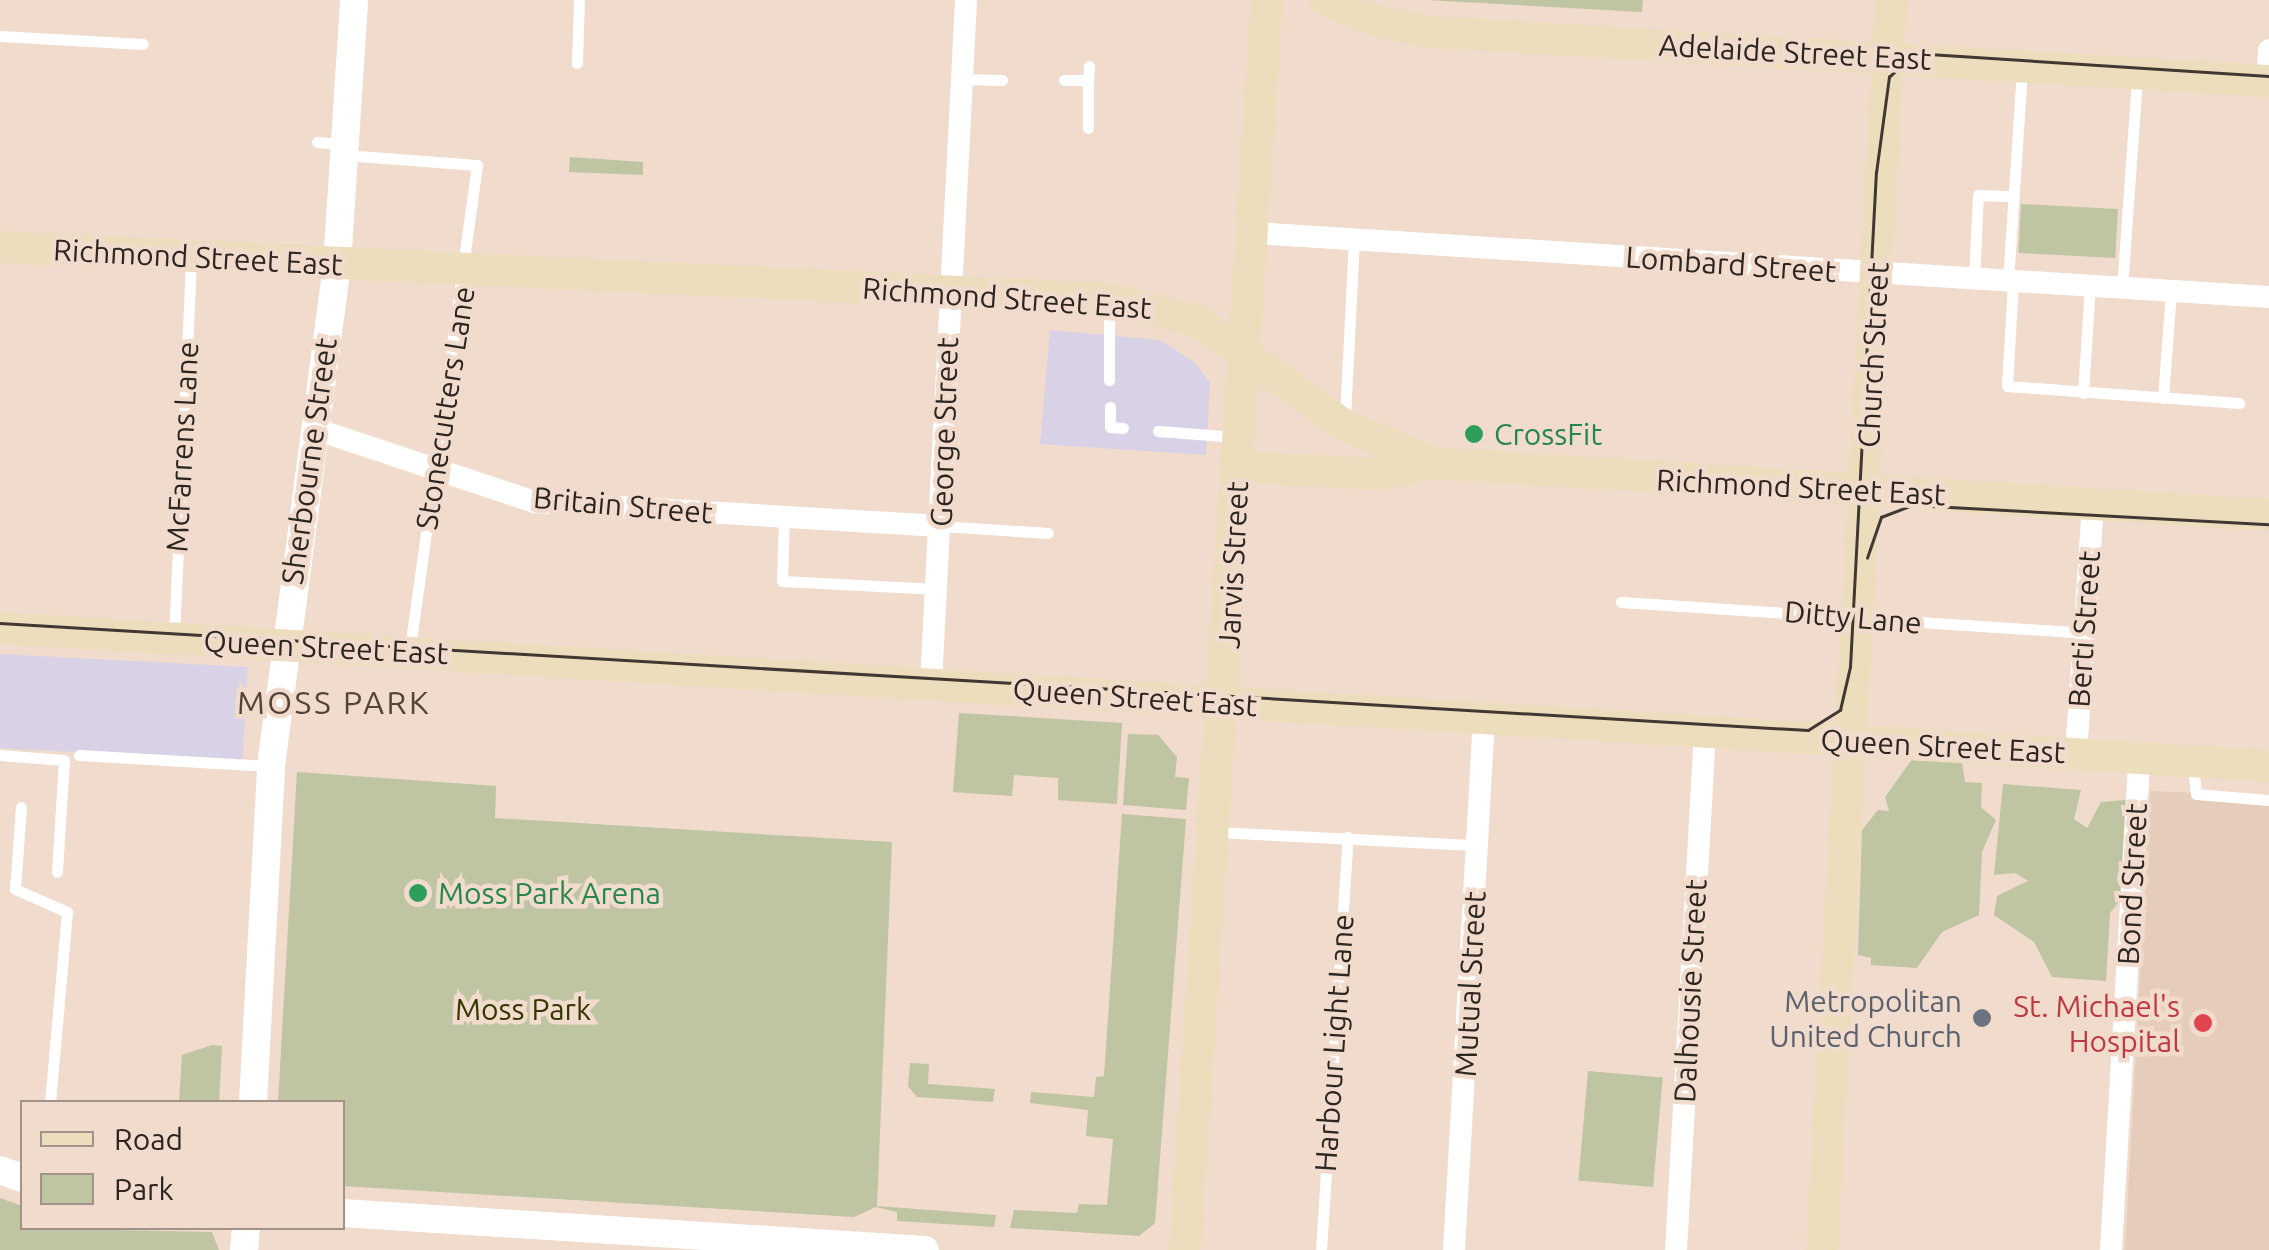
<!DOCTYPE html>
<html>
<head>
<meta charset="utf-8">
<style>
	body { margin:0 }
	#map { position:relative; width:2269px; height:1250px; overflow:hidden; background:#f0dbcd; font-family:Ubuntu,sans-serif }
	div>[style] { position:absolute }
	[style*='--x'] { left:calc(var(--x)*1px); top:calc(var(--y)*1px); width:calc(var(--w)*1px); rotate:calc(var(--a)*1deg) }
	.commercial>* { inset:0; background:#d9d2e7; transform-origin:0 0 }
	.built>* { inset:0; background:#e6ccba }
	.green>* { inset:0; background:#bfc4a3; transform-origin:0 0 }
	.service>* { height:11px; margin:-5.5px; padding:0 5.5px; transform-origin:5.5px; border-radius:5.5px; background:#fff }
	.minor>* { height:22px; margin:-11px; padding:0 11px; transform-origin:11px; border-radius:11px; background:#fff }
	.tertiary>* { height:28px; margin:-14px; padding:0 14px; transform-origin:14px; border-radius:14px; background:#fff }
	.secondary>* { height:32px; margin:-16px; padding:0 16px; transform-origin:16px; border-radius:16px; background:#ecdebd }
	.tram>* { height:2.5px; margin:-1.25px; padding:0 1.25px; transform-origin:1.25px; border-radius:1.25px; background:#413832 }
	.dots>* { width:28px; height:28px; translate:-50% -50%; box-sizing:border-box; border:5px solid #f0dbcd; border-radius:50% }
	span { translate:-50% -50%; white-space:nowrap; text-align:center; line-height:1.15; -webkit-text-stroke:9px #f0dbcd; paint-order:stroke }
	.street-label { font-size:30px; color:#2d2520 }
	.leisure-label { font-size:30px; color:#27864d }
	.left { translate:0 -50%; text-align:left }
	.worship-label { font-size:30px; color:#5b616d }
	.right { translate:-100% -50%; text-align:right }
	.health-label { font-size:30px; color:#be3a42 }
	.park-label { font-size:30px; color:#343800 }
	.neighbourhood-label { font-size:32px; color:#544338; letter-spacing:2.5px }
	.legend { position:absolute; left:20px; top:1100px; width:325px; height:130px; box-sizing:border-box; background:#f0dbcd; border:2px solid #a29288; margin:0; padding:12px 18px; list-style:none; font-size:30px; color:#2d2520 }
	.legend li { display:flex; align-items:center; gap:20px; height:50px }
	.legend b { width:50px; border:2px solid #a29288 }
</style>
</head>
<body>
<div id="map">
	<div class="commercial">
		<i style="clip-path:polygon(1050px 330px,1160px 340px,1194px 362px,1210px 382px,1206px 455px,1040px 444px)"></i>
		<i style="left:0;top:654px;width:248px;height:94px;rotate:3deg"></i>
	</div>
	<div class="built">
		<i style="clip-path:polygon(2150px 791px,2269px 796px,2269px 1250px,2125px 1250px)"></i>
	</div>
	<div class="green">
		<i style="clip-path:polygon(1427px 0,1643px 0,1642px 12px)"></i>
		<i style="clip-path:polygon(570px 157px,643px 162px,643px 175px,569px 172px)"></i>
		<i style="left:2021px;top:204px;width:97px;height:49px;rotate:3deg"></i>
		<i style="clip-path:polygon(959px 713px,1122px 723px,1117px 804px,1058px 800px,1058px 778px,1014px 775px,1012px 796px,953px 792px)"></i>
		<i style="clip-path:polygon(1128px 734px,1158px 735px,1177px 757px,1175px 777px,1189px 778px,1186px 810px,1123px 805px)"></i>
		<i style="clip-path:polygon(1913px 758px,1962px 763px,1965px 782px,1982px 783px,1981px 807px,1996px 820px,1982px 852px,1979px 915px,1942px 932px,1917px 968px,1871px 965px,1871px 958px,1858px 955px,1862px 830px,1878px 810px,1889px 811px,1885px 797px)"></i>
		<i style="clip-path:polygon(297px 772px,496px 786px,495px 818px,892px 842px,877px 1206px,996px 1215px,994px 1227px,897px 1221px,897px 1212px,876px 1207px,854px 1217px,343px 1186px,342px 1102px,278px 1102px)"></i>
		<i style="clip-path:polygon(2003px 784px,2081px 790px,2074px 819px,2087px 828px,2101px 802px,2126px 800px,2124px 895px,2110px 913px,2106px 981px,2052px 977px,2034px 942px,1994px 915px,1997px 896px,2028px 881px,2015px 873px,1994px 875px)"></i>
		<i style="clip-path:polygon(1122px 814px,1186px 819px,1155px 1223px,1139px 1236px,1010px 1228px,1014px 1210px,1077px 1213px,1079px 1204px,1107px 1205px,1113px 1139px,1086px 1136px,1088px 1110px,1030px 1103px,1031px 1092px,1094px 1097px,1096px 1077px,1104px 1076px)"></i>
		<i style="clip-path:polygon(212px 1045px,222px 1046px,219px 1102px,179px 1102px,182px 1055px)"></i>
		<i style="clip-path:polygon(910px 1063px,929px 1064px,928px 1084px,995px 1089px,993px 1102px,917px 1097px,908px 1086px)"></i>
		<i style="left:1588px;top:1071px;width:75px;height:110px;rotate:5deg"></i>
		<i style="clip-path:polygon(0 1198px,22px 1206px,22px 1228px,212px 1232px,219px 1250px,0 1250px)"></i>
	</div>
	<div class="service">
		<i style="--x:0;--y:36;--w:143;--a:3.2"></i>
		<i style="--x:577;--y:63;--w:63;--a:-88.2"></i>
		<i style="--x:962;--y:79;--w:40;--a:1.4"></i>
		<i style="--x:1064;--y:80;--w:24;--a:0"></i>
		<i style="--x:1088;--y:80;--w:14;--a:-86"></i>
		<i style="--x:1088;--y:128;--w:48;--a:-90"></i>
		<i style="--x:317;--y:142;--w:25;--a:5"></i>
		<i style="--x:345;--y:155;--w:132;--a:4.3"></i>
		<i style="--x:477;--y:165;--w:488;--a:97.9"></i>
		<i style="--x:1974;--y:279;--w:84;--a:-87.3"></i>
		<i style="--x:1978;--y:195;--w:36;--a:2"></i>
		<i style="--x:2008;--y:281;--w:212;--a:-86.2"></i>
		<i style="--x:2013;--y:282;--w:104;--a:93.3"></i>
		<i style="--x:2007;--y:386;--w:233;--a:4.2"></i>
		<i style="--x:2122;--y:288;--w:212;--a:-85.9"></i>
		<i style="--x:1109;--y:304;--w:76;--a:90"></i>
		<i style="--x:2083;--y:393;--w:107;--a:-86.3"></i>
		<i style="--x:2163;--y:398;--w:107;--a:-85.7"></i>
		<i style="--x:1110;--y:407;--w:20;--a:90"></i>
		<i style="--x:1110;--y:427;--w:13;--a:4"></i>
		<i style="--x:1345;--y:417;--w:176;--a:-87.1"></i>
		<i style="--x:1158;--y:431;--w:78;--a:4.4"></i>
		<i style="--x:784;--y:518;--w:63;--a:91.8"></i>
		<i style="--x:782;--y:581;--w:155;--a:3"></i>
		<i style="--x:940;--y:526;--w:108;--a:3.7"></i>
		<i style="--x:1621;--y:602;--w:464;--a:3.8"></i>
		<i style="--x:174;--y:636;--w:376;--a:-87.4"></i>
		<i style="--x:0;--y:755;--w:64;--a:4.5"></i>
		<i style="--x:64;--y:760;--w:112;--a:93.6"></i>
		<i style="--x:79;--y:755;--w:192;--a:3.3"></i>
		<i style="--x:2193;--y:766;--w:28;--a:84"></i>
		<i style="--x:2196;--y:794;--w:73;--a:4.7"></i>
		<i style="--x:21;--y:807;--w:82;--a:94.2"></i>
		<i style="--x:15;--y:889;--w:57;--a:23.9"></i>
		<i style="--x:67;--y:912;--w:191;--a:95.1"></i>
		<i style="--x:1216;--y:832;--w:261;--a:2.9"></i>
		<i style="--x:1321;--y:1250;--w:414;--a:-86.3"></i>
	</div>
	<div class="minor">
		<i style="--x:2267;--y:81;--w:31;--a:-86"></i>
		<i style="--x:1254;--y:233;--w:1017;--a:3.61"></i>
		<i style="--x:315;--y:429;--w:232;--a:18.4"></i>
		<i style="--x:535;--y:502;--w:406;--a:3.4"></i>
		<i style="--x:931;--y:684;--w:685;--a:-87.07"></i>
		<i style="--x:2076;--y:754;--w:251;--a:-86.1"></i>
		<i style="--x:1454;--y:1250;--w:533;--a:-86.77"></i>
		<i style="--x:1676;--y:1250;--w:520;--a:-86.8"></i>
		<i style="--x:2111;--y:1250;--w:493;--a:-86.7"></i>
	</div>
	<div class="tertiary">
		<i style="--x:253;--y:1102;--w:336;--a:-86.9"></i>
		<i style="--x:271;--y:766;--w:505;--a:-82.5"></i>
		<i style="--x:337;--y:265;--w:266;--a:-86.3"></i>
		<i style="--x:0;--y:1170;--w:23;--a:20"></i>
		<i style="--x:342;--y:1213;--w:584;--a:3.63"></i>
		<i style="--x:244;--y:1250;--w:22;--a:-85"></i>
	</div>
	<div class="secondary">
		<i style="--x:1325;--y:0;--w:59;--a:21.8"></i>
		<i style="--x:1380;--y:22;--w:52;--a:11.1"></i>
		<i style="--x:1431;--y:32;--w:839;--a:3.35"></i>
		<i style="--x:0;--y:247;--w:1110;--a:2.68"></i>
		<i style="--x:1109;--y:299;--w:91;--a:14"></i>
		<i style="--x:1197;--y:321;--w:180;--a:35.3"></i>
		<i style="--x:1344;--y:425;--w:97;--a:23.1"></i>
		<i style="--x:1433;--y:463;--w:838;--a:3.56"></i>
		<i style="--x:1239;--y:467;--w:142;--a:2.8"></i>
		<i style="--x:1381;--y:474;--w:53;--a:-11.9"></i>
		<i style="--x:0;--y:628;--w:2273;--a:3.48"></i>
		<i style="--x:1185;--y:1250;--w:1253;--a:-86.25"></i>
		<i style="--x:1822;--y:1250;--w:1252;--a:-86.84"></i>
	</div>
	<div class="tram">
		<i style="--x:1867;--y:558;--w:43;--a:-71.1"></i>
		<i style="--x:1881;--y:517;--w:34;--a:-21"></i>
		<i style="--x:1913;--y:505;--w:357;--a:3.1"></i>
		<i style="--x:0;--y:623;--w:1811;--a:3.39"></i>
		<i style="--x:1808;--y:730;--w:38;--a:-32"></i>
		<i style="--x:1840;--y:710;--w:44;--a:-76.9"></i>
		<i style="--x:1850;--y:667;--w:495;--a:-87"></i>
		<i style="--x:1876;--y:173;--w:97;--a:-82.3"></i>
		<i style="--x:1889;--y:77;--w:25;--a:-43"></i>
		<i style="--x:1907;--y:60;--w:23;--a:-15"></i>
		<i style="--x:1929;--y:54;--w:341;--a:3.7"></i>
	</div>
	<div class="dots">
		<i style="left:1474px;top:434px;background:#2e9e5b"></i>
		<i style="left:418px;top:893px;background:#2e9e5b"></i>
		<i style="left:1982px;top:1018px;background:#6b7280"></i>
		<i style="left:2203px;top:1023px;background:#e0444e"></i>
	</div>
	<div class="street-label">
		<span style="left:1795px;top:52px;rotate:3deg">Adelaide Street East</span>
		<span style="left:198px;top:257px;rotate:3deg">Richmond Street East</span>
		<span style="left:1731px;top:264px;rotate:4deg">Lombard Street</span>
		<span style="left:1007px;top:298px;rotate:4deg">Richmond Street East</span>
		<span style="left:1873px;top:355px;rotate:-87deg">Church Street</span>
		<span style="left:445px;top:408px;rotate:-81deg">Stonecutters Lane</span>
		<span style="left:944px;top:432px;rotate:-88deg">George Street</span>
		<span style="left:182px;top:447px;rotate:-87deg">McFarrens Lane</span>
		<span style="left:309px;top:461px;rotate:-82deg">Sherbourne Street</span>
		<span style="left:1801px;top:487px;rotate:3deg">Richmond Street East</span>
		<span style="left:623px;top:505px;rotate:5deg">Britain Street</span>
		<span style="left:1233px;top:565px;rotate:-87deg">Jarvis Street</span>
		<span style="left:1853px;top:617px;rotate:5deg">Ditty Lane</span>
		<span style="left:2084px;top:629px;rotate:-86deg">Berti Street</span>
		<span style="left:326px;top:647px;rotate:3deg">Queen Street East</span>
		<span style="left:1135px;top:697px;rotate:4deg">Queen Street East</span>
		<span style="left:1943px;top:746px;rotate:3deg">Queen Street East</span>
		<span style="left:2132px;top:884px;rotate:-87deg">Bond Street</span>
		<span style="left:1470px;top:984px;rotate:-87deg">Mutual Street</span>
		<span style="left:1690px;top:991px;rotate:-87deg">Dalhousie Street</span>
		<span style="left:1334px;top:1043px;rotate:-86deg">Harbour Light Lane</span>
	</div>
	<div class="leisure-label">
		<span class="left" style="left:1494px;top:434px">CrossFit</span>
		<span class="left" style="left:438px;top:893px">Moss Park Arena</span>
	</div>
	<div class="worship-label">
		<span class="right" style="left:1962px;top:1018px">Metropolitan<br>United Church</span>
	</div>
	<div class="health-label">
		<span class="right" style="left:2180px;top:1023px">St. Michael's<br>Hospital</span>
	</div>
	<div class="park-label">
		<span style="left:523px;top:1009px">Moss Park</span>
	</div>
	<div class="neighbourhood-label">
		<span style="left:334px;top:702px">MOSS PARK</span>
	</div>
	<ul class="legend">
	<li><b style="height:12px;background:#ecdebd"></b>Road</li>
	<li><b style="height:28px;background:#bfc4a3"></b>Park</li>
	</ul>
</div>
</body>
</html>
